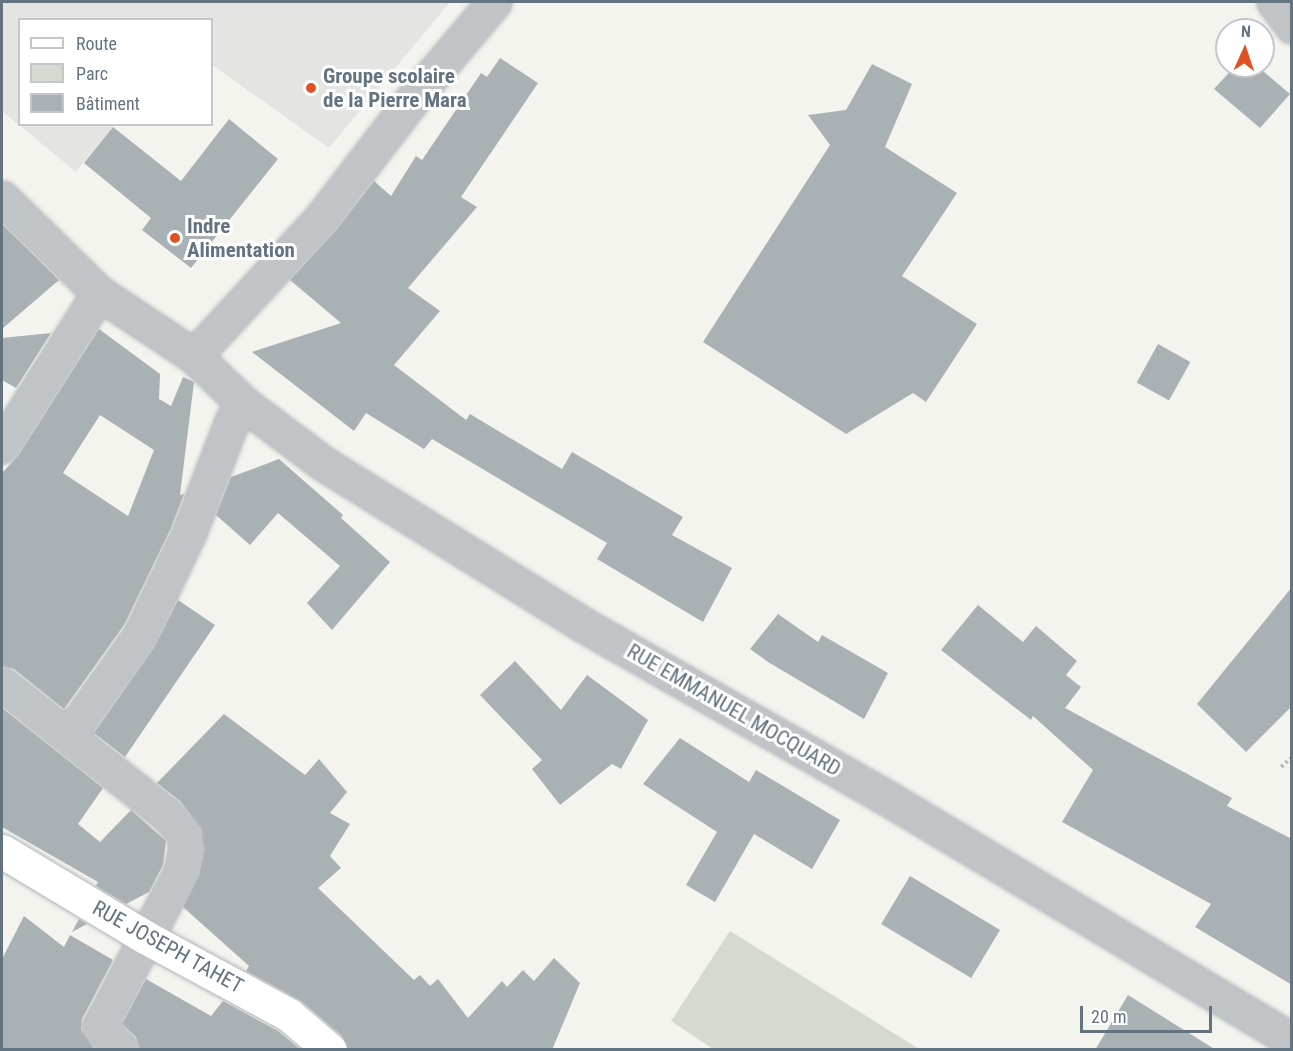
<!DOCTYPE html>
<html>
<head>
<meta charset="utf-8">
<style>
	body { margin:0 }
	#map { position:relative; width:1293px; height:1051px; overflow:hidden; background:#f4f4ef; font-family:"Roboto Condensed",sans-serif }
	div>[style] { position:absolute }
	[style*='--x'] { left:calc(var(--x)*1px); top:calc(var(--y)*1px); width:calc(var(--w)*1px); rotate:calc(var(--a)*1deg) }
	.built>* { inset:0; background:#e4e5e3 }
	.green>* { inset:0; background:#d4dad0 }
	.building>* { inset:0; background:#aab1b5; transform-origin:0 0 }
	.path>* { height:4px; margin-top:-2px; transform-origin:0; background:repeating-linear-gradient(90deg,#babcbe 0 3px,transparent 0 6px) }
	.roads { filter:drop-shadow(0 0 2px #b1b6ba) drop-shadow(0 0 2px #b1b6ba) }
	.street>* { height:33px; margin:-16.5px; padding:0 16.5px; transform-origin:16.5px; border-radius:16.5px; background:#c1c4c7 }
	.secondary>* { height:33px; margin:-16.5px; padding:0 16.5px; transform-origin:16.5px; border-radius:16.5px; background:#fff }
	.dots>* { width:16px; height:16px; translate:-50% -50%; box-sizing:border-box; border:3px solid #fff; border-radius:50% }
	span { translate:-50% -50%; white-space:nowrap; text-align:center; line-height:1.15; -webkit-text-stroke:6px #fff; paint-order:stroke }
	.poi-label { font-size:21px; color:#637380; font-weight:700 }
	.left { translate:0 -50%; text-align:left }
	.street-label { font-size:21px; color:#637380 }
	.frame { position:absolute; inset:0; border:3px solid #637380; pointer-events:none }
	.legend { position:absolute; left:18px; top:18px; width:195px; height:108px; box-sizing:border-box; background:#fff; border:2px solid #c1c7cc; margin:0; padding:8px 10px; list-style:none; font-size:18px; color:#637380 }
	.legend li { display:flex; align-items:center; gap:12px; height:30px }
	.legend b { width:30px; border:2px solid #c1c7cc }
	.north { position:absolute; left:1215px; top:18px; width:60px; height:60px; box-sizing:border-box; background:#fff; border:2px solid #c1c7cc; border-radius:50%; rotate:3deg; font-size:16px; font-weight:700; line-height:24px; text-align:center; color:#637380 }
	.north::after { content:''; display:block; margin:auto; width:21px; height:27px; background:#e15222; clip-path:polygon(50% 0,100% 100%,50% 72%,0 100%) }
	.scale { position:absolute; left:1080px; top:1006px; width:132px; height:27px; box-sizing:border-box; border:3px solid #637380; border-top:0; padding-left:8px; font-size:18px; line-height:21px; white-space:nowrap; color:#637380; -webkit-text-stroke:4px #fff; paint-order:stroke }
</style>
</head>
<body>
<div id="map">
	<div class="built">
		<i style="clip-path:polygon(2px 2px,450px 2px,329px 148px,212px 65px,212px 20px,20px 20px,20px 124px,114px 125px,76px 172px,2px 111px)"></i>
	</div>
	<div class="green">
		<i style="clip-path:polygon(730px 931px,919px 1049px,713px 1049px,671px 1021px)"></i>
	</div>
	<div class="building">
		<i style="clip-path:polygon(500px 58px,538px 83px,461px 197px,477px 207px,408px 288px,440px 311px,394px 365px,466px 420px,470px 414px,562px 469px,572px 452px,683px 517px,672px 535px,732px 568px,703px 622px,597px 559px,607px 543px,432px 439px,424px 449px,366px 413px,354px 431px,252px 352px,341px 323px,290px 280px,337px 229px,374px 181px,391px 196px,416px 156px,422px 160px,481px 73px,487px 77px)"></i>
		<i style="clip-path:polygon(872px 64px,912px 84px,885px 147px,957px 193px,902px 276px,977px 324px,926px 402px,913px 393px,846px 434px,703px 342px,830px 145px,808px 115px,846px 110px)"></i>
		<i style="clip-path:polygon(1235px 66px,1257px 66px,1290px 94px,1260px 128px,1214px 89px)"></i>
		<i style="clip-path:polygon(229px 119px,278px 159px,191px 268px,142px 230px,151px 218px,84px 163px,113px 127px,181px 181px)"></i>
		<i style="clip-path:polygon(2px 224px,59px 280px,2px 329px)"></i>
		<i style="clip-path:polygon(evenodd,99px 329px,160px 374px,159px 399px,171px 406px,183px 377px,194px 382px,180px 495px,184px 494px,171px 528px,124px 625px,64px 709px,14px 669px,2px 666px,2px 473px,18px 456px,99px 329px,100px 415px,154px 450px,128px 516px,63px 473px,100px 415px)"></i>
		<i style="clip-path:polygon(51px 333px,16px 388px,2px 380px,2px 338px)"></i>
		<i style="left:1158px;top:344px;width:37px;height:44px;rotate:29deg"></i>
		<i style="clip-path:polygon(279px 459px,343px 515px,341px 518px,390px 562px,332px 630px,307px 603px,340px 566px,278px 513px,250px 545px,216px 515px,231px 477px)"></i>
		<i style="clip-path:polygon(1292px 587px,1292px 706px,1246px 752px,1197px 704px)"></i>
		<i style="clip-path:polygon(178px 600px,215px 625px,125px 757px,94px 733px,155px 646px)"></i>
		<i style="clip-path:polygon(978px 605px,1023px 642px,1036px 626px,1077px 661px,1066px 675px,1081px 687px,1065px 708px,1232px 798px,1227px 806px,1292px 839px,1292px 985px,1195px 927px,1211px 904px,1062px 822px,1093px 770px,1033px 716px,1031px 720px,941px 650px)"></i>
		<i style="clip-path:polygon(778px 614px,818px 642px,822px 635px,888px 673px,864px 719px,768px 662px,750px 649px)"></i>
		<i style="clip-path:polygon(515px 661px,561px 710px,587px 675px,648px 720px,621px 769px,612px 764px,560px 805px,532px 769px,542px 760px,480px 695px)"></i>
		<i style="clip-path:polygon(2px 708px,103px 788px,78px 824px,100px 842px,131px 810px,166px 841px,163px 865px,149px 892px,126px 904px,96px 886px,98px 882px,2px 827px)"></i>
		<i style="clip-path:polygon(224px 714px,305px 775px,319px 759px,347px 792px,330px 813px,350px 824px,330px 856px,341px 868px,318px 888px,414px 980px,420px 975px,430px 986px,438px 979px,468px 1018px,502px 981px,507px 987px,523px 970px,534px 981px,554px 958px,580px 983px,552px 1050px,348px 1050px,342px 1036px,301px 1001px,246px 971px,249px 966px,183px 907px,199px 875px,204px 850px,201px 828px,180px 801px,157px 783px)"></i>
		<i style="clip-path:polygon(680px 738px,749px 782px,756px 770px,840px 820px,812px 869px,754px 834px,715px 902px,686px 885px,717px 832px,643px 784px)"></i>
		<i style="left:910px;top:876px;width:105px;height:56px;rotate:31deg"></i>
		<i style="clip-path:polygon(24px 916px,64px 947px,70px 935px,113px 960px,82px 1019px,81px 1030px,95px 1050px,2px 1050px,2px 959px)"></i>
		<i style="clip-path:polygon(79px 919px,87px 924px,72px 932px)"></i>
		<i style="clip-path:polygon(146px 979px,211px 1016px,223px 1001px,278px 1031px,301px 1050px,140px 1050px,136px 1037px,122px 1024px)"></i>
		<i style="clip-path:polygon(1128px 995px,1216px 1050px,1095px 1050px)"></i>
	</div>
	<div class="path">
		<i style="--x:1281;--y:767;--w:15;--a:-42"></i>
	</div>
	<div class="roads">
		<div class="street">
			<i style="--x:1274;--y:2;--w:30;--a:53"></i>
			<i style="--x:2;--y:198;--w:136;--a:44.4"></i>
			<i style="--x:99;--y:293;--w:114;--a:33.6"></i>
			<i style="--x:194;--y:356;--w:69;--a:43.8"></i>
			<i style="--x:244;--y:404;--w:100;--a:36.9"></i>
			<i style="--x:324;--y:464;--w:304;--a:31.8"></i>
			<i style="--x:582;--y:624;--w:345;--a:29.7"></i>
			<i style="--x:882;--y:795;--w:478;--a:30.9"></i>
			<i style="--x:194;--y:356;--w:190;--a:-47.3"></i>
			<i style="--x:323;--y:216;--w:156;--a:-52.5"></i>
			<i style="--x:418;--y:92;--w:118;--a:-49.8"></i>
			<i style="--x:2;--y:446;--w:181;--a:-57.6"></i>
			<i style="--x:2;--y:684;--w:209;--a:38.4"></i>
			<i style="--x:166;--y:814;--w:25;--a:47"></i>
			<i style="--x:183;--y:832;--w:15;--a:79"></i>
			<i style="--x:186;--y:847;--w:25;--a:102"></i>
			<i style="--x:181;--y:871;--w:176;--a:117.7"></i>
			<i style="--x:99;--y:1027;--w:33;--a:45"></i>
			<i style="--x:69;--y:735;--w:123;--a:-54.6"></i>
			<i style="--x:140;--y:635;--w:111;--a:-64.4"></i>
			<i style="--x:188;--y:535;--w:122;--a:-68.9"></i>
			<i style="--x:232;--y:421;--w:21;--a:-55"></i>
		</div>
		<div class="secondary">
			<i style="--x:2;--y:851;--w:167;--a:31"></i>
			<i style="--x:145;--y:937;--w:164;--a:28.4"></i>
			<i style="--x:289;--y:1015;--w:54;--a:40.5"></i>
		</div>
	</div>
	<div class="dots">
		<i style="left:311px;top:88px;background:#e15222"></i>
		<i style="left:175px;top:238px;background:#e15222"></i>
	</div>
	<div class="poi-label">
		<span class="left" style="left:323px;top:88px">Groupe scolaire<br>de la Pierre Mara</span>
		<span class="left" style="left:187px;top:238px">Indre<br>Alimentation</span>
	</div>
	<div class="street-label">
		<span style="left:734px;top:710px;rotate:30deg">RUE EMMANUEL MOCQUARD</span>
		<span style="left:168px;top:947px;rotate:29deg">RUE JOSEPH TAHET</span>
	</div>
	<div class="frame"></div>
	<ul class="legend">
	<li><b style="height:8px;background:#fff"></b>Route</li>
	<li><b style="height:16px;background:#d4dad0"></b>Parc</li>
	<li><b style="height:16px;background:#aab1b5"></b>Bâtiment</li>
	</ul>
	<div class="north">N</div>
	<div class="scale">20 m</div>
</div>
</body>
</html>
